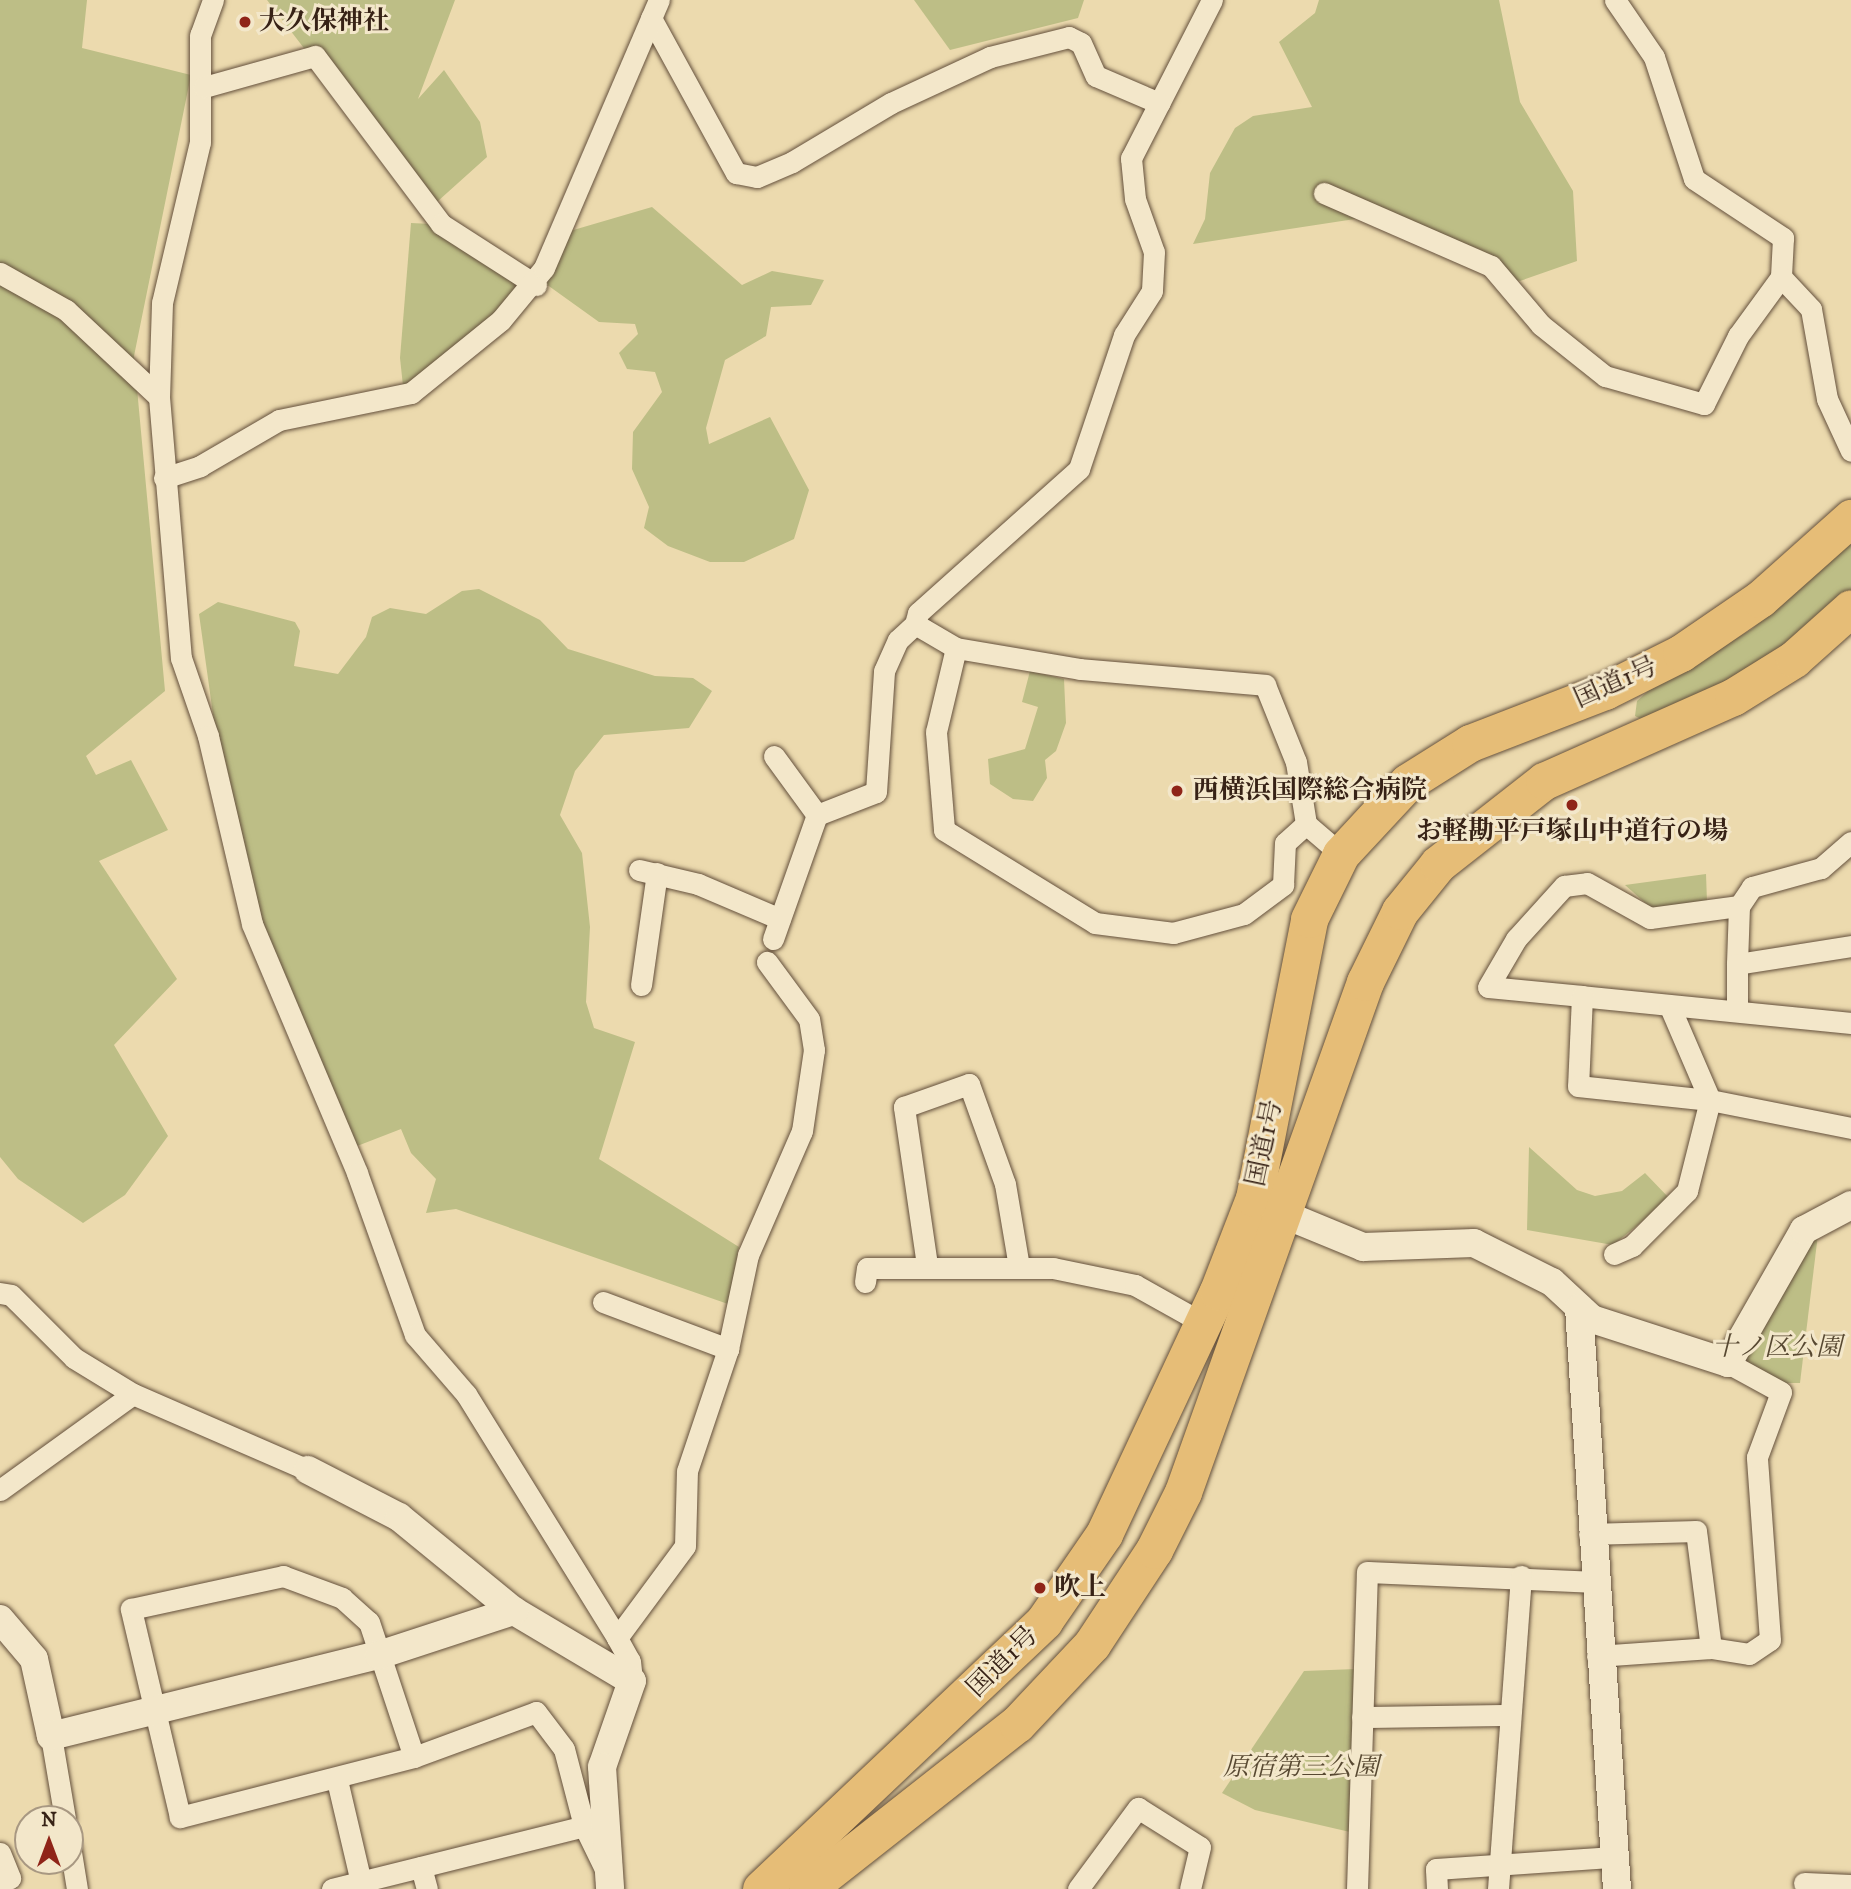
<!DOCTYPE html>
<html>
<head>
<meta charset="utf-8">
<style>
	body { margin:0 }
	#map { position:relative; width:1851px; height:1889px; overflow:hidden; background:#ecdaae; font-family:"IM FELL DW Pica","Noto Serif JP",serif }
	div>[style] { position:absolute }
	[style*='--x'] { left:calc(var(--x)*1px); top:calc(var(--y)*1px); width:calc(var(--w)*1px); rotate:calc(var(--a)*1deg) }
	.green>* { inset:0; background:#bdbe86 }
	.roads { filter:drop-shadow(0 0 2px #64503c) drop-shadow(0 0 2px #64503c) }
	.street>* { height:21px; margin:-10.5px; padding:0 10.5px; transform-origin:10.5px; border-radius:10.5px; background:#f3e7ca }
	.secondary>* { height:28px; margin:-14px; padding:0 14px; transform-origin:14px; border-radius:14px; background:#f3e7ca }
	.highway>* { height:37px; margin:-18.5px; padding:0 18.5px; transform-origin:18.5px; border-radius:18.5px; background:#e6bd77 }
	.dots>* { width:19px; height:19px; translate:-50% -50%; box-sizing:border-box; border:4px solid #f3e7ca; border-radius:50% }
	span { translate:-50% -50%; white-space:nowrap; text-align:center; line-height:1.15; -webkit-text-stroke:6px #f3e7ca; paint-order:stroke }
	.poi-label { font-size:26px; color:#372216; font-weight:700 }
	.left { translate:0 -50%; text-align:left }
	.street-label { font-size:26px; color:#372216 }
	.park-label { font-size:26px; color:#584932; font-style:italic }
	.north { position:absolute; left:14px; top:1805px; width:70px; height:70px; box-sizing:border-box; background:#f3e7ca; border:2px solid #a89882; border-radius:50%; rotate:0deg; font-size:19px; font-weight:700; line-height:28px; text-align:center; color:#372216 }
	.north::after { content:''; display:block; margin:auto; width:24px; height:32px; background:#8f2418; clip-path:polygon(50% 0,100% 100%,50% 72%,0 100%) }
</style>
</head>
<body>
<div id="map">
	<div class="green">
		<i style="clip-path:polygon(0 0,87px 0,82px 48px,191px 75px,134px 356px,165px 691px,86px 756px,96px 775px,131px 760px,168px 830px,99px 861px,177px 979px,114px 1045px,168px 1136px,125px 1195px,83px 1223px,18px 1179px,0 1157px)"></i>
		<i style="clip-path:polygon(267px 0,455px 0,418px 99px,444px 70px,480px 122px,487px 157px,428px 210px)"></i>
		<i style="clip-path:polygon(914px 0,1084px 0,1078px 18px,950px 50px)"></i>
		<i style="clip-path:polygon(1319px 0,1499px 0,1520px 102px,1573px 191px,1577px 261px,1520px 281px,1449px 258px,1381px 215px,1193px 244px,1205px 219px,1210px 173px,1235px 128px,1253px 116px,1312px 107px,1279px 42px,1315px 13px)"></i>
		<i style="clip-path:polygon(652px 207px,742px 285px,772px 271px,824px 280px,811px 305px,771px 307px,766px 336px,725px 360px,706px 428px,709px 444px,770px 417px,809px 490px,794px 539px,744px 562px,710px 562px,668px 546px,644px 528px,649px 507px,632px 469px,633px 432px,662px 392px,655px 372px,627px 369px,619px 353px,638px 334px,635px 324px,599px 322px,546px 284px,570px 231px)"></i>
		<i style="clip-path:polygon(411px 223px,431px 224px,522px 288px,492px 321px,403px 386px,400px 358px)"></i>
		<i style="clip-path:polygon(1851px 540px,1851px 592px,1772px 664px,1641px 719px,1635px 716px,1637px 701px,1648px 691px,1752px 629px)"></i>
		<i style="clip-path:polygon(479px 589px,540px 620px,568px 649px,655px 676px,693px 678px,712px 691px,689px 728px,604px 735px,575px 771px,560px 815px,582px 853px,590px 927px,586px 1002px,594px 1028px,635px 1042px,599px 1159px,739px 1247px,728px 1304px,456px 1209px,426px 1213px,436px 1179px,411px 1153px,401px 1129px,352px 1148px,258px 919px,223px 786px,199px 614px,218px 602px,295px 622px,300px 631px,294px 666px,338px 674px,366px 637px,372px 617px,390px 608px,426px 614px,462px 591px)"></i>
		<i style="clip-path:polygon(1030px 671px,1064px 679px,1066px 723px,1056px 751px,1045px 760px,1047px 778px,1033px 801px,1013px 799px,990px 784px,988px 759px,1025px 749px,1038px 707px,1022px 702px)"></i>
		<i style="clip-path:polygon(1706px 874px,1707px 902px,1651px 908px,1625px 885px)"></i>
		<i style="clip-path:polygon(1529px 1147px,1577px 1190px,1595px 1196px,1622px 1191px,1645px 1173px,1670px 1199px,1613px 1245px,1527px 1230px)"></i>
		<i style="clip-path:polygon(1818px 1234px,1800px 1383px,1783px 1383px,1741px 1360px,1806px 1243px)"></i>
		<i style="clip-path:polygon(1356px 1669px,1350px 1832px,1255px 1810px,1222px 1793px,1304px 1671px)"></i>
	</div>
	<div class="roads">
		<div class="street">
			<i style="--x:213;--y:0;--w:37;--a:110"></i>
			<i style="--x:200;--y:35;--w:107;--a:90"></i>
			<i style="--x:200;--y:142;--w:165;--a:103.3"></i>
			<i style="--x:162;--y:303;--w:94;--a:91.8"></i>
			<i style="--x:159;--y:397;--w:262;--a:85.2"></i>
			<i style="--x:181;--y:658;--w:83;--a:70.9"></i>
			<i style="--x:208;--y:736;--w:193;--a:76.8"></i>
			<i style="--x:252;--y:924;--w:270;--a:67.1"></i>
			<i style="--x:357;--y:1173;--w:172;--a:70.3"></i>
			<i style="--x:415;--y:1335;--w:78;--a:49.2"></i>
			<i style="--x:466;--y:1394;--w:287;--a:58.2"></i>
			<i style="--x:617;--y:1638;--w:26;--a:61"></i>
			<i style="--x:630;--y:1661;--w:20;--a:84"></i>
			<i style="--x:1212;--y:0;--w:178;--a:117.1"></i>
			<i style="--x:1131;--y:158;--w:41;--a:84.4"></i>
			<i style="--x:1135;--y:199;--w:56;--a:70.3"></i>
			<i style="--x:1154;--y:252;--w:39;--a:93"></i>
			<i style="--x:1152;--y:291;--w:52;--a:122.5"></i>
			<i style="--x:1124;--y:335;--w:141;--a:108.6"></i>
			<i style="--x:1079;--y:469;--w:216;--a:138.2"></i>
			<i style="--x:918;--y:613;--w:11;--a:105"></i>
			<i style="--x:915;--y:624;--w:48;--a:30.3"></i>
			<i style="--x:956;--y:648;--w:126;--a:9.6"></i>
			<i style="--x:1080;--y:669;--w:186;--a:4.9"></i>
			<i style="--x:1265;--y:685;--w:83;--a:68.1"></i>
			<i style="--x:1296;--y:762;--w:63;--a:80.8"></i>
			<i style="--x:1306;--y:824;--w:46;--a:40.6"></i>
			<i style="--x:1615;--y:0;--w:69;--a:55.6"></i>
			<i style="--x:1654;--y:57;--w:128;--a:71.8"></i>
			<i style="--x:1694;--y:179;--w:107;--a:33.5"></i>
			<i style="--x:1783;--y:238;--w:39;--a:93"></i>
			<i style="--x:1781;--y:277;--w:44;--a:46.8"></i>
			<i style="--x:1811;--y:309;--w:91;--a:79.9"></i>
			<i style="--x:1827;--y:399;--w:57;--a:65.2"></i>
			<i style="--x:651;--y:18;--w:177;--a:61.3"></i>
			<i style="--x:736;--y:173;--w:21;--a:11"></i>
			<i style="--x:757;--y:177;--w:38;--a:-23"></i>
			<i style="--x:792;--y:162;--w:115;--a:-30.8"></i>
			<i style="--x:891;--y:103;--w:109;--a:-24.9"></i>
			<i style="--x:990;--y:57;--w:81;--a:-14.2"></i>
			<i style="--x:1069;--y:37;--w:13;--a:27"></i>
			<i style="--x:1081;--y:43;--w:36;--a:66"></i>
			<i style="--x:1096;--y:76;--w:69;--a:23.2"></i>
			<i style="--x:204;--y:87;--w:115;--a:-15.6"></i>
			<i style="--x:315;--y:56;--w:210;--a:53.1"></i>
			<i style="--x:441;--y:224;--w:113;--a:32.7"></i>
			<i style="--x:1324;--y:193;--w:182;--a:23.6"></i>
			<i style="--x:1491;--y:266;--w:77;--a:49.7"></i>
			<i style="--x:1541;--y:325;--w:82;--a:38.6"></i>
			<i style="--x:1605;--y:376;--w:103;--a:15.8"></i>
			<i style="--x:1704;--y:404;--w:76;--a:-63.4"></i>
			<i style="--x:1738;--y:336;--w:73;--a:-53.9"></i>
			<i style="--x:0;--y:273;--w:76;--a:29.3"></i>
			<i style="--x:66;--y:310;--w:127;--a:43.1"></i>
			<i style="--x:164;--y:478;--w:38;--a:-18"></i>
			<i style="--x:200;--y:466;--w:91;--a:-30.2"></i>
			<i style="--x:279;--y:420;--w:135;--a:-11.6"></i>
			<i style="--x:411;--y:393;--w:116;--a:-39"></i>
			<i style="--x:501;--y:320;--w:67;--a:-50.4"></i>
			<i style="--x:544;--y:268;--w:292;--a:-66.8"></i>
			<i style="--x:956;--y:648;--w:86;--a:103.4"></i>
			<i style="--x:936;--y:732;--w:98;--a:85.3"></i>
			<i style="--x:944;--y:830;--w:177;--a:31.6"></i>
			<i style="--x:1095;--y:923;--w:79;--a:7.3"></i>
			<i style="--x:1173;--y:933;--w:73;--a:-15"></i>
			<i style="--x:1244;--y:914;--w:49;--a:-36.6"></i>
			<i style="--x:1283;--y:885;--w:42;--a:-87.3"></i>
			<i style="--x:1285;--y:843;--w:28;--a:-42"></i>
			<i style="--x:774;--y:756;--w:73;--a:53.9"></i>
			<i style="--x:817;--y:815;--w:63;--a:-21.3"></i>
			<i style="--x:876;--y:792;--w:121;--a:-86.2"></i>
			<i style="--x:884;--y:671;--w:34;--a:-66"></i>
			<i style="--x:898;--y:640;--w:23;--a:-43"></i>
			<i style="--x:1851;--y:842;--w:40;--a:139"></i>
			<i style="--x:1821;--y:868;--w:72;--a:164.6"></i>
			<i style="--x:1752;--y:887;--w:23;--a:124"></i>
			<i style="--x:1739;--y:906;--w:58;--a:92"></i>
			<i style="--x:1737;--y:964;--w:115;--a:-9"></i>
			<i style="--x:639;--y:870;--w:61;--a:13.3"></i>
			<i style="--x:698;--y:884;--w:89;--a:23.1"></i>
			<i style="--x:773;--y:939;--w:132;--a:-70.5"></i>
			<i style="--x:641;--y:985;--w:113;--a:-81.9"></i>
			<i style="--x:1582;--y:996;--w:94;--a:-174.5"></i>
			<i style="--x:1488;--y:987;--w:56;--a:-59.7"></i>
			<i style="--x:1516;--y:939;--w:72;--a:-47.8"></i>
			<i style="--x:1564;--y:886;--w:23;--a:-7"></i>
			<i style="--x:1587;--y:883;--w:72;--a:29.1"></i>
			<i style="--x:1650;--y:918;--w:90;--a:-7.7"></i>
			<i style="--x:1737;--y:1011;--w:47;--a:-90"></i>
			<i style="--x:1851;--y:1023;--w:270;--a:-174.3"></i>
			<i style="--x:1582;--y:996;--w:90;--a:92.5"></i>
			<i style="--x:1578;--y:1086;--w:133;--a:6.1"></i>
			<i style="--x:1710;--y:1100;--w:144;--a:11.2"></i>
			<i style="--x:1614;--y:1254;--w:20;--a:-24"></i>
			<i style="--x:1632;--y:1246;--w:78;--a:-45"></i>
			<i style="--x:1687;--y:1191;--w:94;--a:-75.8"></i>
			<i style="--x:1710;--y:1100;--w:103;--a:-113.3"></i>
			<i style="--x:927;--y:1265;--w:160;--a:-98.3"></i>
			<i style="--x:904;--y:1107;--w:69;--a:-19.5"></i>
			<i style="--x:969;--y:1084;--w:106;--a:70.2"></i>
			<i style="--x:1005;--y:1184;--w:84;--a:80.4"></i>
			<i style="--x:865;--y:1282;--w:14;--a:-82"></i>
			<i style="--x:867;--y:1268;--w:186;--a:0"></i>
			<i style="--x:1053;--y:1268;--w:84;--a:11.7"></i>
			<i style="--x:1135;--y:1285;--w:78;--a:29.2"></i>
			<i style="--x:0;--y:1293;--w:11;--a:10"></i>
			<i style="--x:11;--y:1295;--w:89;--a:45"></i>
			<i style="--x:74;--y:1358;--w:69;--a:31.4"></i>
			<i style="--x:133;--y:1394;--w:191;--a:23.5"></i>
			<i style="--x:603;--y:1302;--w:134;--a:20.6"></i>
			<i style="--x:0;--y:1490;--w:164;--a:-35.8"></i>
			<i style="--x:1589;--y:1534;--w:107;--a:-1.6"></i>
			<i style="--x:1696;--y:1531;--w:118;--a:82.7"></i>
			<i style="--x:617;--y:1638;--w:114;--a:-53.5"></i>
			<i style="--x:685;--y:1546;--w:75;--a:-88.5"></i>
			<i style="--x:687;--y:1471;--w:129;--a:-71.4"></i>
			<i style="--x:728;--y:1349;--w:96;--a:-78"></i>
			<i style="--x:748;--y:1255;--w:135;--a:-66.5"></i>
			<i style="--x:802;--y:1131;--w:82;--a:-81.6"></i>
			<i style="--x:814;--y:1050;--w:31;--a:-99"></i>
			<i style="--x:809;--y:1019;--w:71;--a:-126.4"></i>
			<i style="--x:1597;--y:1656;--w:114;--a:-4"></i>
			<i style="--x:1711;--y:1648;--w:38;--a:9"></i>
			<i style="--x:1749;--y:1654;--w:25;--a:-34"></i>
			<i style="--x:1770;--y:1640;--w:183;--a:-94.1"></i>
			<i style="--x:1757;--y:1457;--w:69;--a:-69.7"></i>
			<i style="--x:1781;--y:1392;--w:60;--a:-151.3"></i>
			<i style="--x:1362;--y:1717;--w:147;--a:-0.8"></i>
			<i style="--x:51;--y:1736;--w:84;--a:80.4"></i>
			<i style="--x:414;--y:1757;--w:242;--a:165.6"></i>
			<i style="--x:180;--y:1817;--w:214;--a:-103.3"></i>
			<i style="--x:131;--y:1609;--w:156;--a:-12.2"></i>
			<i style="--x:283;--y:1576;--w:63;--a:20.4"></i>
			<i style="--x:342;--y:1598;--w:36;--a:42"></i>
			<i style="--x:369;--y:1622;--w:142;--a:71.6"></i>
			<i style="--x:414;--y:1757;--w:130;--a:-20.2"></i>
			<i style="--x:536;--y:1712;--w:46;--a:52.9"></i>
			<i style="--x:564;--y:1749;--w:80;--a:75.4"></i>
			<i style="--x:584;--y:1826;--w:48;--a:64"></i>
			<i style="--x:337;--y:1780;--w:105;--a:76.8"></i>
			<i style="--x:70;--y:1846;--w:44;--a:80.8"></i>
			<i style="--x:0;--y:1853;--w:27;--a:68"></i>
			<i style="--x:10;--y:1878;--w:11;--a:158"></i>
			<i style="--x:421;--y:1867;--w:23;--a:75"></i>
			<i style="--x:1804;--y:1883;--w:47;--a:2.4"></i>
			<i style="--x:332;--y:1889;--w:260;--a:-14"></i>
			<i style="--x:1078;--y:1889;--w:101;--a:-53.5"></i>
			<i style="--x:1138;--y:1808;--w:73;--a:32.2"></i>
			<i style="--x:1200;--y:1847;--w:43;--a:103.4"></i>
			<i style="--x:1357;--y:1889;--w:317;--a:-88.2"></i>
			<i style="--x:1367;--y:1572;--w:225;--a:2.5"></i>
			<i style="--x:1437;--y:1889;--w:20;--a:-93"></i>
			<i style="--x:1436;--y:1869;--w:178;--a:-3.9"></i>
			<i style="--x:1498;--y:1889;--w:314;--a:-85.8"></i>
		</div>
		<div class="secondary">
			<i style="--x:1283;--y:1214;--w:87;--a:22.4"></i>
			<i style="--x:1363;--y:1247;--w:111;--a:-2.1"></i>
			<i style="--x:1474;--y:1243;--w:87;--a:26.6"></i>
			<i style="--x:1552;--y:1282;--w:54;--a:42.8"></i>
			<i style="--x:1592;--y:1319;--w:143;--a:17.9"></i>
			<i style="--x:1728;--y:1363;--w:153;--a:-60.3"></i>
			<i style="--x:1804;--y:1230;--w:53;--a:-28"></i>
			<i style="--x:1579;--y:1308;--w:582;--a:86.26"></i>
			<i style="--x:308;--y:1470;--w:102;--a:27.3"></i>
			<i style="--x:399;--y:1517;--w:149;--a:39.3"></i>
			<i style="--x:514;--y:1611;--w:137;--a:30.7"></i>
			<i style="--x:632;--y:1681;--w:91;--a:109.2"></i>
			<i style="--x:602;--y:1767;--w:122;--a:86.2"></i>
			<i style="--x:0;--y:1619;--w:52;--a:49.6"></i>
			<i style="--x:34;--y:1659;--w:79;--a:77.6"></i>
			<i style="--x:51;--y:1736;--w:338;--a:-13.9"></i>
			<i style="--x:379;--y:1655;--w:142;--a:-18.1"></i>
		</div>
		<div class="highway">
			<i style="--x:761;--y:1889;--w:390;--a:-43.4"></i>
			<i style="--x:1044;--y:1621;--w:106;--a:-55.4"></i>
			<i style="--x:1104;--y:1534;--w:268;--a:-64.9"></i>
			<i style="--x:1218;--y:1291;--w:100;--a:-68.8"></i>
			<i style="--x:1254;--y:1198;--w:284;--a:-78.8"></i>
			<i style="--x:1309;--y:919;--w:72;--a:-63.8"></i>
			<i style="--x:1341;--y:854;--w:98;--a:-47.1"></i>
			<i style="--x:1408;--y:782;--w:73;--a:-32.2"></i>
			<i style="--x:1470;--y:743;--w:145;--a:-21.1"></i>
			<i style="--x:1605;--y:691;--w:85;--a:-26.6"></i>
			<i style="--x:1681;--y:653;--w:96;--a:-34.4"></i>
			<i style="--x:1760;--y:599;--w:122;--a:-41.7"></i>
			<i style="--x:807;--y:1889;--w:267;--a:-38.2"></i>
			<i style="--x:1017;--y:1724;--w:110;--a:-46.8"></i>
			<i style="--x:1092;--y:1644;--w:113;--a:-56.6"></i>
			<i style="--x:1154;--y:1550;--w:65;--a:-63.4"></i>
			<i style="--x:1183;--y:1492;--w:542;--a:-70.36"></i>
			<i style="--x:1365;--y:982;--w:79;--a:-63.8"></i>
			<i style="--x:1400;--y:911;--w:60;--a:-51"></i>
			<i style="--x:1438;--y:864;--w:135;--a:-38.1"></i>
			<i style="--x:1544;--y:781;--w:207;--a:-24"></i>
			<i style="--x:1733;--y:697;--w:72;--a:-31.9"></i>
			<i style="--x:1794;--y:659;--w:76;--a:-41.8"></i>
		</div>
	</div>
	<div class="dots">
		<i style="left:245px;top:22px;background:#8f2418"></i>
		<i style="left:1177px;top:791px;background:#8f2418"></i>
		<i style="left:1572px;top:805px;background:#8f2418"></i>
		<i style="left:1040px;top:1588px;background:#8f2418"></i>
	</div>
	<div class="poi-label">
		<span class="left" style="left:259px;top:22px">大久保神社</span>
		<span class="left" style="left:1193px;top:791px">西横浜国際総合病院</span>
		<span style="left:1572px;top:832px">お軽勘平戸塚山中道行の場</span>
		<span class="left" style="left:1054px;top:1588px">吹上</span>
	</div>
	<div class="street-label">
		<span style="left:1616px;top:683px;rotate:-24deg">国道1号</span>
		<span style="left:1265px;top:1143px;rotate:-78deg">国道1号</span>
		<span style="left:1003px;top:1662px;rotate:-45deg">国道1号</span>
	</div>
	<div class="park-label">
		<span style="left:1777px;top:1348px">十ノ区公園</span>
		<span style="left:1301px;top:1768px">原宿第三公園</span>
	</div>
	<div class="north">N</div>
</div>
</body>
</html>
